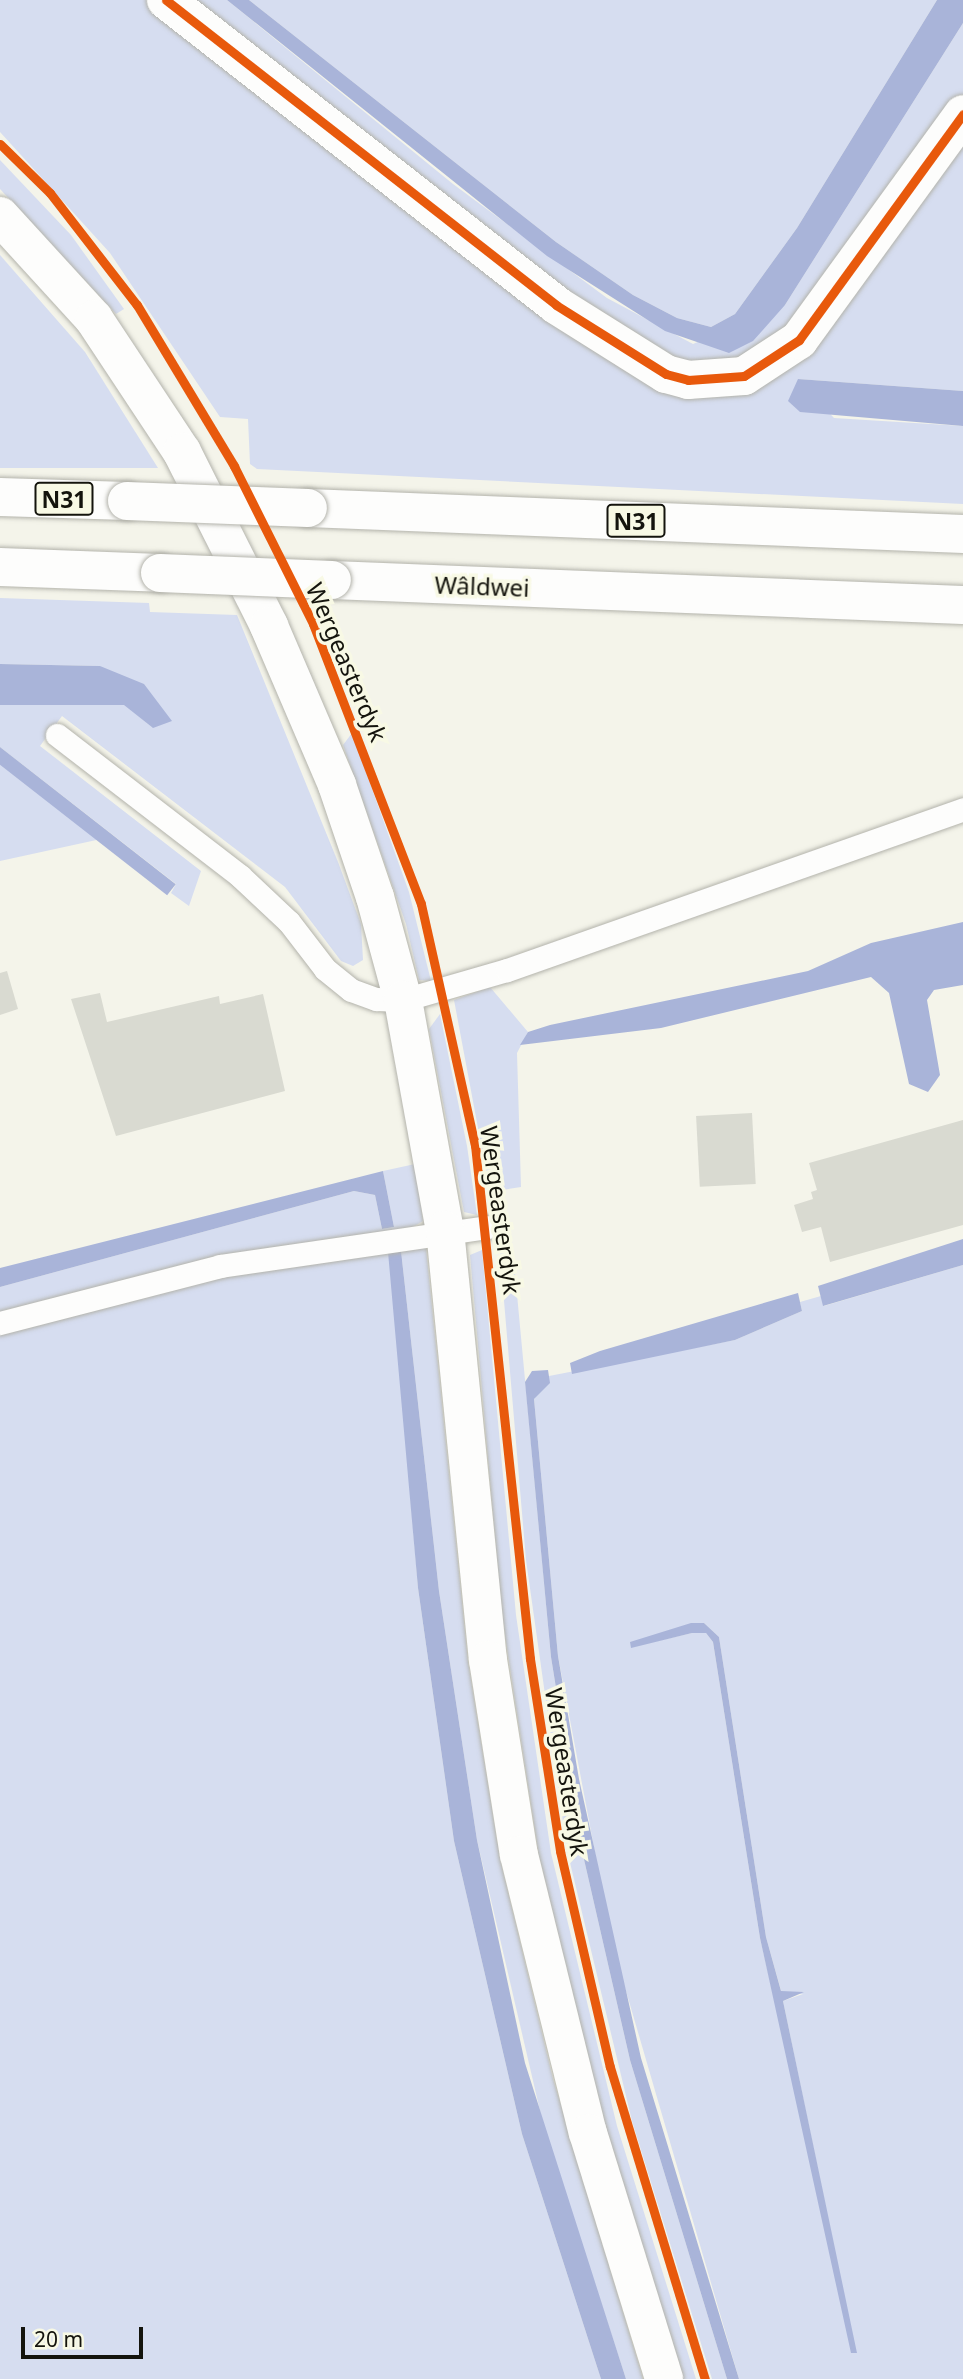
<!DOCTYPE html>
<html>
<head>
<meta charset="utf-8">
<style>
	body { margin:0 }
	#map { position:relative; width:963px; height:2379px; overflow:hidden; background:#f4f4ea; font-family:"Noto Sans",sans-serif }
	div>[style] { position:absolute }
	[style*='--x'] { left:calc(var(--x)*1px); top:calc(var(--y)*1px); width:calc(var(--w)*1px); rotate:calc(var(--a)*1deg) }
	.green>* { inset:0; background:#d6ddf0 }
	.water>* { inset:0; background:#a9b4d9; transform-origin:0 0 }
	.building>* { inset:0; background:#d9dad1; transform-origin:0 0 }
	.roads { filter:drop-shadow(0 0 2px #b3b3ab) drop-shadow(0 0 2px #b3b3ab) }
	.lane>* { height:23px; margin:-11.5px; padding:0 11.5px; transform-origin:11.5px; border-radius:11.5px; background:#fdfdfc }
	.street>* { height:38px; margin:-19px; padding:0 19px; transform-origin:19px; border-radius:19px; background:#fdfdfc }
	.secondary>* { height:38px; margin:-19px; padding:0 19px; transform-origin:19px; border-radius:19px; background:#fdfdfc }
	.highway>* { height:38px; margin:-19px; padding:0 19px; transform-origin:19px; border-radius:19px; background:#fdfdfc }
	.bridges { filter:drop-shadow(0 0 2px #b3b3ab) drop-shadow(0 0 2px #b3b3ab) }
	.highway-bridge>* { height:38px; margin:-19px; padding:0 19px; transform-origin:19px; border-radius:19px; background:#fdfdfc }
	.cycleway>* { height:9px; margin:-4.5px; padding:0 4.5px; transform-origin:4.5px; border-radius:4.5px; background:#e8590c }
	span { translate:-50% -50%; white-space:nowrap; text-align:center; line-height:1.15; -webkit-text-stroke:7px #f8f9e5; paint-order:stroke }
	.shield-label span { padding:2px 5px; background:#f8f9e5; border:2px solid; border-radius:5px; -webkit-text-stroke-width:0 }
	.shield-label { font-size:23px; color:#14140d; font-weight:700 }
	.street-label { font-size:24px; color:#14140d }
	.scale { position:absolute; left:21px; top:2327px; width:122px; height:32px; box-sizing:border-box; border:4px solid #14140d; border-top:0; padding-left:9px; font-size:21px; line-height:24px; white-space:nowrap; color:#14140d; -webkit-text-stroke:5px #f8f9e5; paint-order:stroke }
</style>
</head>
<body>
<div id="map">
	<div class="green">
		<i style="clip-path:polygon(0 0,150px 0,549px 310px,734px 389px,963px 128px,963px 391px,798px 379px,834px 418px,963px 426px,963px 504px,257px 469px,250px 464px,248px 419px,220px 417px,110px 253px,0 132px)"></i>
		<i style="clip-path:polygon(180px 0,227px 0,453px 184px,607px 298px,693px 344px,785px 305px,963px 23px,963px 102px,788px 337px,708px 370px,634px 344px)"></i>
		<i style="clip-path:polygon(249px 0,937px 0,797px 228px,735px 314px,711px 327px,677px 318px,633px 295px,556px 242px)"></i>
		<i style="clip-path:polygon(0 160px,71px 235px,124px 309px,116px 314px,0 189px)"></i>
		<i style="clip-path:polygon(0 255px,85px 352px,158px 468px,0 468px)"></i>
		<i style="clip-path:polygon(0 598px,149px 603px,150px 612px,237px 615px,338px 862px,361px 924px,363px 960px,353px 966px,341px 961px,285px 887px,62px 716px,40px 746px,201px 871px,189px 906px,171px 893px,176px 884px,0 747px,0 705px,124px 704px,153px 728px,100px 666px,0 664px)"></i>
		<i style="clip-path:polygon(352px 733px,409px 892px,431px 981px,419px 980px,406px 924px,343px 745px)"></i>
		<i style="clip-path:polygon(0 761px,28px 784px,101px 839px,0 861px)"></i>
		<i style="clip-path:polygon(490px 987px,528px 1032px,517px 1053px,521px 1187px,490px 1192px,454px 1000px)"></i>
		<i style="clip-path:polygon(440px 1014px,467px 1146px,477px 1215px,464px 1212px,429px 1029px)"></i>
		<i style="clip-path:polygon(415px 1164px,423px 1221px,408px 1230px,0 1317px,0 1287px,354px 1191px,375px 1195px,382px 1229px,394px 1227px,383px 1171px)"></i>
		<i style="clip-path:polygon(512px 1241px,551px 1657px,583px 1855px,630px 2060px,727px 2379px,712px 2379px,632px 2121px,567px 1850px,526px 1560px,499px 1242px)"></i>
		<i style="clip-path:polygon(416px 1246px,426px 1248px,468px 1662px,500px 1859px,553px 2079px,643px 2379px,626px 2379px,544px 2128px,477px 1840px,439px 1591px,401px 1251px,405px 1430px,418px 1588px,454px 1841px,522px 2134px,601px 2379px,0 2379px,0 1330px,178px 1282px)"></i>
		<i style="clip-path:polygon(482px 1250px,516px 1615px,551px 1853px,617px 2126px,696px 2379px,682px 2379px,606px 2131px,539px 1856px,502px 1616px,470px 1255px)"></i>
		<i style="clip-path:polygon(evenodd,963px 1265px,963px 2379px,739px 2379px,612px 1943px,558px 1656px,534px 1399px,549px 1376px,735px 1340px,802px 1311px,800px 1302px,821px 1296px,824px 1306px,963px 1265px,704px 1623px,719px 1637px,766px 1937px,782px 1994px,803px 1994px,783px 2001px,856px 2353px,760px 1938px,713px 1642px,706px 1633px,692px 1633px,631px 1647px,704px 1623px)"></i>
	</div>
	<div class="water">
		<i style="clip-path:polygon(227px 0,249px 0,556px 242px,633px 295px,677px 318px,711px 327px,735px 314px,797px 228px,937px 0,963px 0,963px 23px,785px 305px,753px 341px,729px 353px,665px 331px,547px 256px)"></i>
		<i style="clip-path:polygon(798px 379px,963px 391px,963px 426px,800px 412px,788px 401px)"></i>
		<i style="clip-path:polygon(0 664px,100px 666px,144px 684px,172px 721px,153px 728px,124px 705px,0 705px)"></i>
		<i style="left:0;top:747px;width:223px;height:14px;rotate:38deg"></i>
		<i style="clip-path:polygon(963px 922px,963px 985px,934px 990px,927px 1000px,940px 1075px,928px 1092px,909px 1084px,889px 993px,871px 977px,661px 1028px,520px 1045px,528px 1032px,550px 1025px,808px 971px,871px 943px)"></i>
		<i style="clip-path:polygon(383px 1171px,394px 1227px,382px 1229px,375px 1195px,354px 1191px,0 1287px,0 1268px)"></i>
		<i style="clip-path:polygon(963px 1239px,963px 1265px,823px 1306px,818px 1286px)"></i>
		<i style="clip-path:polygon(401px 1251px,439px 1591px,477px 1840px,525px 2063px,626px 2379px,601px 2379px,522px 2134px,454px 1841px,418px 1588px,388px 1252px)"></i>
		<i style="clip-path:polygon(798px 1293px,802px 1311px,735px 1340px,572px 1374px,570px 1363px,600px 1351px)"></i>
		<i style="clip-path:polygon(548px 1370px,550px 1383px,534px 1399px,558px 1656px,579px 1779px,641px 2058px,739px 2379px,727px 2379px,630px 2060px,583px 1855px,551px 1657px,525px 1382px,532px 1371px)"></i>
		<i style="clip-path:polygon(691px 1623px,704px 1623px,719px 1637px,766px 1937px,781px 1991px,804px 1992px,783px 2001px,857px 2353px,851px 2353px,760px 1938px,713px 1642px,706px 1633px,692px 1633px,631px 1648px,630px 1642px)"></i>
	</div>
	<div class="building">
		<i style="clip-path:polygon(7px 971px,18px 1009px,0 1015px,0 973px)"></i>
		<i style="clip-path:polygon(100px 993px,107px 1022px,219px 996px,220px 1004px,263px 994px,285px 1091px,116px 1136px,71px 999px)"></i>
		<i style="left:752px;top:1113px;width:71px;height:56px;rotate:87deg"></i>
		<i style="clip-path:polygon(963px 1120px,963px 1225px,830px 1262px,821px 1227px,802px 1232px,794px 1205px,813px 1199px,811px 1192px,817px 1190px,809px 1163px)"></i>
	</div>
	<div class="roads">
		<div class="lane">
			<i style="--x:57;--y:735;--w:231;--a:37.6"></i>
			<i style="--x:240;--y:876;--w:67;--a:43.2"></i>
			<i style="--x:289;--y:922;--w:59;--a:52.5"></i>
			<i style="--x:325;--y:969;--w:33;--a:39"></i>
			<i style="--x:351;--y:990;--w:27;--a:20"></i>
			<i style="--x:376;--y:999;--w:27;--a:2"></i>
			<i style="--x:403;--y:1000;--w:108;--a:-16.1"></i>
			<i style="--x:507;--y:970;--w:484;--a:-19.4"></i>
			<i style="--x:0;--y:1323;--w:227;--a:-14.5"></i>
			<i style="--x:220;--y:1266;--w:270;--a:-8.3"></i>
		</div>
		<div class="street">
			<i style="--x:166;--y:0;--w:495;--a:38"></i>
			<i style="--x:556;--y:305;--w:130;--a:32.1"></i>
			<i style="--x:666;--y:374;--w:23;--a:15"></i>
			<i style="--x:688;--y:380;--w:56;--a:-4.1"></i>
			<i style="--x:744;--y:376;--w:66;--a:-33.2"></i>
			<i style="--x:799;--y:340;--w:279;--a:-54"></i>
		</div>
		<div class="secondary">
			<i style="--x:0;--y:216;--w:139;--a:47.6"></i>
			<i style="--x:94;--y:319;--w:159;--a:56.5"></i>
			<i style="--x:182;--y:452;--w:195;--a:63.4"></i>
			<i style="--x:269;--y:626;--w:173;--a:66.8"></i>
			<i style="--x:337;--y:785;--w:118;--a:71.3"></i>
			<i style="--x:375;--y:897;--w:107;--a:74.8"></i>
			<i style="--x:403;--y:1000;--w:234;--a:79.7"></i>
			<i style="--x:445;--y:1230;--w:432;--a:84.3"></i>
			<i style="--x:488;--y:1660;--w:197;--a:81"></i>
			<i style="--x:519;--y:1855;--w:286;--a:76.1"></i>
			<i style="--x:588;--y:2133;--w:257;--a:72.8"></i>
		</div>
		<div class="highway">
			<i style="--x:0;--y:497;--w:127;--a:1.8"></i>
			<i style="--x:308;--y:508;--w:656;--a:2.27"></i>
			<i style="--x:0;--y:567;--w:160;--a:2.1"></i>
			<i style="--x:332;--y:580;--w:631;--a:2.27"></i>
		</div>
	</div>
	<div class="bridges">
		<div class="highway-bridge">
			<i style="--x:127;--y:501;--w:181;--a:2.2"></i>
			<i style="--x:160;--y:573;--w:172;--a:2.3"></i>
		</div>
	</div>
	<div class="cycleway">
		<i style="--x:166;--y:0;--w:495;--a:38"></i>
		<i style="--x:556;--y:305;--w:130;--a:32.1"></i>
		<i style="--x:666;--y:374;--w:23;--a:15"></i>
		<i style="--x:688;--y:380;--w:56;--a:-4.1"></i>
		<i style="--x:744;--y:376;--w:66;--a:-33.2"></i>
		<i style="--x:799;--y:340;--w:279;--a:-54"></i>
		<i style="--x:0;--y:144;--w:70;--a:44.4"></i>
		<i style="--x:50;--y:193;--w:142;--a:52.2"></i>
		<i style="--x:137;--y:305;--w:188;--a:58.9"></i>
		<i style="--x:234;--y:466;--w:177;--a:63.4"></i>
		<i style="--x:313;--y:624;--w:300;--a:68.9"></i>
		<i style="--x:421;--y:904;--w:247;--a:77.4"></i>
		<i style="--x:475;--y:1145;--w:517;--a:83.89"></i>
		<i style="--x:530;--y:1659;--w:194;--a:81.1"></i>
		<i style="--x:560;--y:1851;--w:222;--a:77"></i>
		<i style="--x:610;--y:2067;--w:326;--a:73.1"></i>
	</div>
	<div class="shield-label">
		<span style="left:64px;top:499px">N31</span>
		<span style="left:636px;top:521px">N31</span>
	</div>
	<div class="street-label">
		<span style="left:482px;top:586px;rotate:2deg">Wâldwei</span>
		<span style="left:347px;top:662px;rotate:67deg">Wergeasterdyk</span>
		<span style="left:501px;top:1210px;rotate:82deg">Wergeasterdyk</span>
		<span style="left:567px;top:1772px;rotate:81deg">Wergeasterdyk</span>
	</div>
	<div class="scale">20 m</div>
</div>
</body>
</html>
